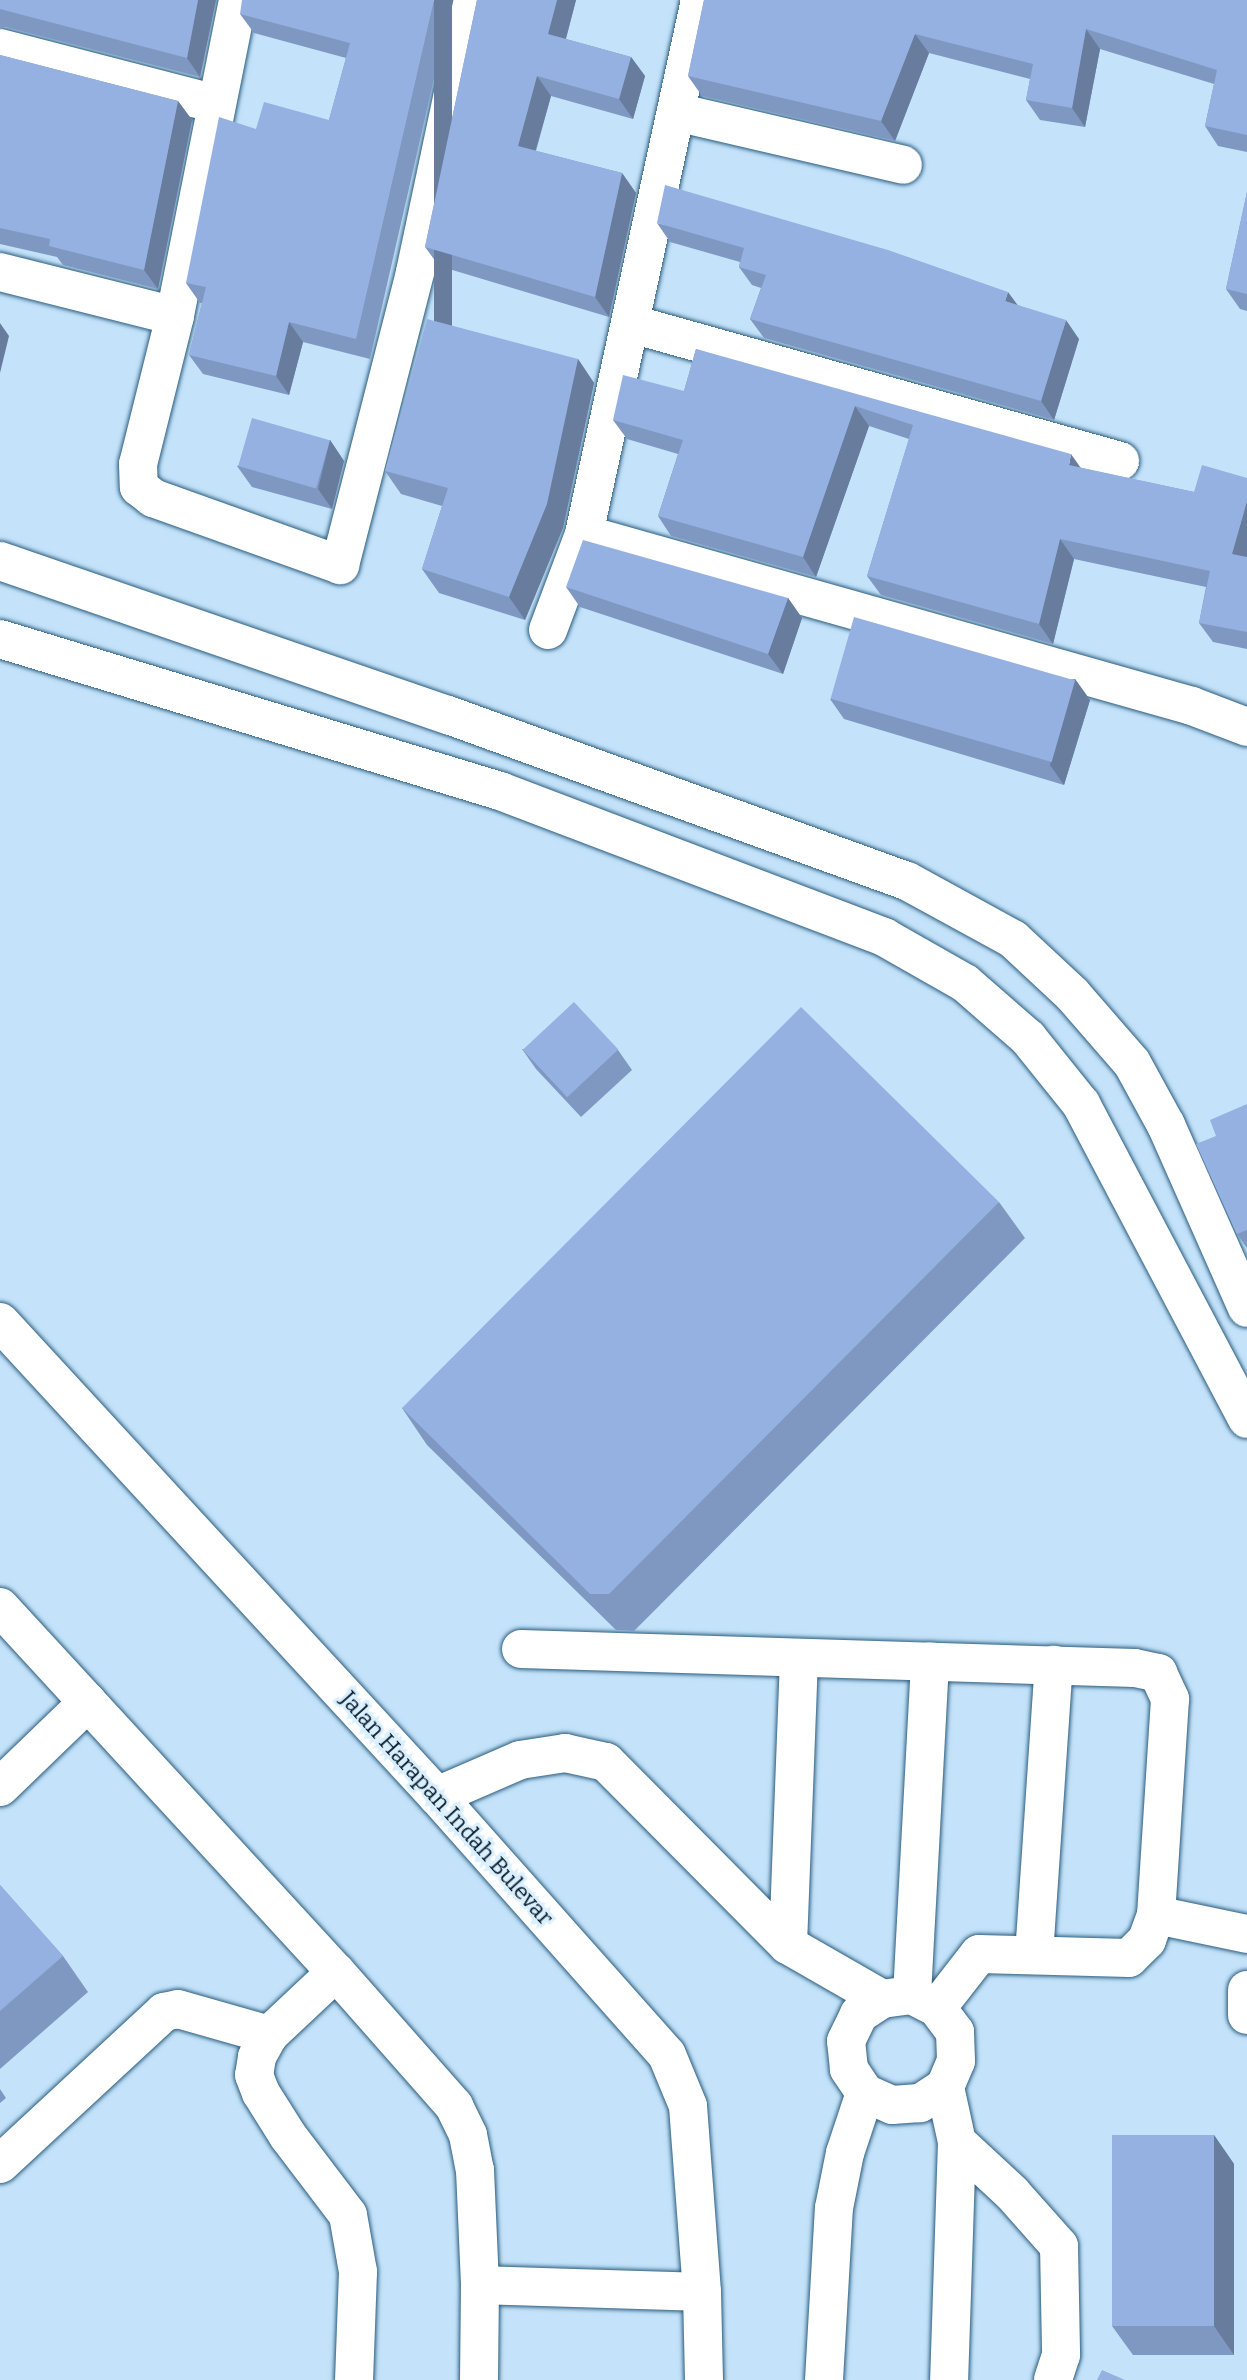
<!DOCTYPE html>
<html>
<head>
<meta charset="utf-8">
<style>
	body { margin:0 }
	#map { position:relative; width:1247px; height:2380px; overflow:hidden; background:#c4e3fb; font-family:Bitter,serif }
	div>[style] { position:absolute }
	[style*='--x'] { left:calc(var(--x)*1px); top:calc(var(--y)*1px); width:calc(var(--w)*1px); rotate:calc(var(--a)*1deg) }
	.roads { filter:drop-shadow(0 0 2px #2a5c7e) drop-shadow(0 0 2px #2a5c7e) }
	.minor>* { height:38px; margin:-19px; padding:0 19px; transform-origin:19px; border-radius:19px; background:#fff }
	.wall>* { inset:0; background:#7f98c2 }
	.shaded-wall>* { inset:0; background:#687c9e; transform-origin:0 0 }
	.building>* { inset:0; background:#94b1e1; transform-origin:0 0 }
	span { translate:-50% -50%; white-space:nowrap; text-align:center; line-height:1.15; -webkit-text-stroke:6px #daefff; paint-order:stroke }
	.street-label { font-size:23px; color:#061b29 }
</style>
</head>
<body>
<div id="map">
	<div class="roads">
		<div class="minor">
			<i style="--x:238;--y:0;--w:322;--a:101.3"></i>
			<i style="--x:175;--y:316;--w:153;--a:104"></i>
			<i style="--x:138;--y:464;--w:23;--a:88"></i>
			<i style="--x:139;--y:487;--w:18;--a:38"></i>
			<i style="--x:153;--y:498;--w:199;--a:19.7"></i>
			<i style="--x:340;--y:565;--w:302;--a:-75.6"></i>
			<i style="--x:415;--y:272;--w:278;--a:-78"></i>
			<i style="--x:0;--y:48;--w:223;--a:14.5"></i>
			<i style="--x:676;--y:112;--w:233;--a:13.1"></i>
			<i style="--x:0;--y:272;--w:180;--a:14.1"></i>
			<i style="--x:632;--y:324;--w:507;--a:15.68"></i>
			<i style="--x:584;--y:534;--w:632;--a:15.8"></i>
			<i style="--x:1192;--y:706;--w:59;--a:20.9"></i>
			<i style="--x:0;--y:561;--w:474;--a:19"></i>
			<i style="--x:448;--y:715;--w:488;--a:19.9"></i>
			<i style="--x:907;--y:881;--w:121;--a:28.7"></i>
			<i style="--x:1013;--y:939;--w:81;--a:43"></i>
			<i style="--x:1072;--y:994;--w:91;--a:49"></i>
			<i style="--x:1132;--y:1063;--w:71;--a:61.3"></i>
			<i style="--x:1166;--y:1125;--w:200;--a:66.1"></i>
			<i style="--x:548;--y:630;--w:103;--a:-69.4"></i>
			<i style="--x:584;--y:534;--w:546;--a:-77.74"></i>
			<i style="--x:0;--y:639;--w:523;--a:16.91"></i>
			<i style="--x:500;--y:791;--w:411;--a:20.8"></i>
			<i style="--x:884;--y:937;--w:93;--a:29.6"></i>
			<i style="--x:965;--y:983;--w:84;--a:41.1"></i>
			<i style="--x:1028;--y:1038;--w:85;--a:51.2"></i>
			<i style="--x:1081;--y:1104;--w:356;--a:62.2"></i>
			<i style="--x:0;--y:1322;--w:645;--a:47.33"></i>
			<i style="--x:437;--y:1796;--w:346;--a:48.4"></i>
			<i style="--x:667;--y:2055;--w:55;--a:67.6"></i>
			<i style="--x:688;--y:2106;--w:187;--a:85.7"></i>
			<i style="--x:702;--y:2292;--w:88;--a:88.7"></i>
			<i style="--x:0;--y:1607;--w:496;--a:47.4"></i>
			<i style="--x:336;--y:1972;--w:179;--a:48.6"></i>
			<i style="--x:454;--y:2106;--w:32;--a:64"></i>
			<i style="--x:468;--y:2135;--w:36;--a:79"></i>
			<i style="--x:475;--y:2170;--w:115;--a:87.5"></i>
			<i style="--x:480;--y:2285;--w:95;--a:90.6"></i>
			<i style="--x:521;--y:1649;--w:614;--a:1.77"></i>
			<i style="--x:1135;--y:1668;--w:24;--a:12"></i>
			<i style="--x:1158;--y:1673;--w:29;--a:65"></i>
			<i style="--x:1170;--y:1699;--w:216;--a:93.7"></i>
			<i style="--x:1156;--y:1915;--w:27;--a:110"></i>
			<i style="--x:1147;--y:1940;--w:25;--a:135"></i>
			<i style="--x:1129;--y:1958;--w:150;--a:-178.5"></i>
			<i style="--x:979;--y:1954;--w:68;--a:127.9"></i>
			<i style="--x:0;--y:1787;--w:122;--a:-44"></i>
			<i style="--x:437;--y:1796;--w:90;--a:-23.4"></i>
			<i style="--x:520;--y:1760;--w:46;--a:-8.8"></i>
			<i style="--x:565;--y:1753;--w:42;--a:12.4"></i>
			<i style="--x:606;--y:1762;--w:258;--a:45.2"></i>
			<i style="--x:788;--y:1945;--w:108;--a:29.9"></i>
			<i style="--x:882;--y:1999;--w:30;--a:-8"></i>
			<i style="--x:912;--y:1995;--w:28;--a:27"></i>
			<i style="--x:937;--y:2008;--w:30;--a:53"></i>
			<i style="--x:955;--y:2032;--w:29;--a:88"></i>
			<i style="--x:956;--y:2061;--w:28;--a:113"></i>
			<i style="--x:945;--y:2087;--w:30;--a:147"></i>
			<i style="--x:920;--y:2103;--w:28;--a:176"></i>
			<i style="--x:892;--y:2105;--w:30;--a:-156"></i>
			<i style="--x:865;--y:2093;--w:29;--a:-124"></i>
			<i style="--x:849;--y:2069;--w:28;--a:-96"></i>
			<i style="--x:846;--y:2041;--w:30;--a:-64"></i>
			<i style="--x:859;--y:2014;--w:27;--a:-33"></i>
			<i style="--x:1156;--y:1915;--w:93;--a:11.8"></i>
			<i style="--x:788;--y:1945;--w:287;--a:-87.8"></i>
			<i style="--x:1034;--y:1955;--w:291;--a:-86.1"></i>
			<i style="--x:336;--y:1972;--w:92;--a:136.8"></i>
			<i style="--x:269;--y:2035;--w:25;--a:119"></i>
			<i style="--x:257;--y:2057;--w:18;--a:99"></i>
			<i style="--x:254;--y:2075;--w:19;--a:69"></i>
			<i style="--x:261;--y:2093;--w:51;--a:57.9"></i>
			<i style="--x:288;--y:2136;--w:99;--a:52.8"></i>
			<i style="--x:348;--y:2215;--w:58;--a:80"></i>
			<i style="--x:358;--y:2272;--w:108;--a:92.1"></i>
			<i style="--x:1247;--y:1990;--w:25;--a:90"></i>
			<i style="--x:912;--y:1995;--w:334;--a:-86.9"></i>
			<i style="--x:945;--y:2087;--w:56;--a:77.7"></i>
			<i style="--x:957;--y:2142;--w:238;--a:91.9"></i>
			<i style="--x:957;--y:2142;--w:75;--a:42.8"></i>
			<i style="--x:1012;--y:2193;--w:71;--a:48.4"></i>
			<i style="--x:1059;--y:2246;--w:109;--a:88.9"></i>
			<i style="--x:1061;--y:2355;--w:26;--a:108"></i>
			<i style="--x:0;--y:2164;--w:224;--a:-42.8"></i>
			<i style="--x:164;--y:2012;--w:14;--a:-12"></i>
			<i style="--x:178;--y:2009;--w:95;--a:15.9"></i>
			<i style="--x:480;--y:2285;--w:222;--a:1.8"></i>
			<i style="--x:824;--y:2380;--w:172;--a:-86.7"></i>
			<i style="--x:834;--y:2208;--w:56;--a:-78.7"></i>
			<i style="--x:845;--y:2153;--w:63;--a:-71.6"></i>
		</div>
	</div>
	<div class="wall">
		<i style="clip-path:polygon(0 0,216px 0,200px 77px,5px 27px,0 27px)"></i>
		<i style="clip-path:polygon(452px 0,370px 359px,303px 342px,289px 395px,203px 374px,189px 355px,202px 303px,200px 303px,186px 283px,256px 129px,329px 120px,346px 58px,254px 33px,240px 14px)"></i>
		<i style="clip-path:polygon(477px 0,576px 0,566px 39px,631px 57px,645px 76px,633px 119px,551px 96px,536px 151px,622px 173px,636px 193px,609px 317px,439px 266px,425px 247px)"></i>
		<i style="clip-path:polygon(704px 0,1247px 0,1247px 152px,1218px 146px,1205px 126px,1214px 84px,1100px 49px,1085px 127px,1040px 120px,1026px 100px,1030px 79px,929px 53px,895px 141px,702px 96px,688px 76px)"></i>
		<i style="clip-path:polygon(0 55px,178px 101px,192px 120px,158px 289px,63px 265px,57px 257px,0 244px)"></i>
		<i style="clip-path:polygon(1247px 192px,1247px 311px,1240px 309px,1226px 289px)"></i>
		<i style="clip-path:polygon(657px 223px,1018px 305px,1079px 339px,1054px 420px,764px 338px,750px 319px,761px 288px,752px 285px,739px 267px,740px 262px,670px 242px)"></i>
		<i style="clip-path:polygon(696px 349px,1081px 468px,1194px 492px,1247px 478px,1247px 649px,1213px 642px,1199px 623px,1206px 587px,1074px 559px,1053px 644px,881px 595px,867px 576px,909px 439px,869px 426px,816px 577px,671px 536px,658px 516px,678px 454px,627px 439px,613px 420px,684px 391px)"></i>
		<i style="clip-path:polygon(578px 359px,594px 383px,563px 528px,525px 620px,439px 593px,422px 569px,442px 506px,401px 494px,385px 471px)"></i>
		<i style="clip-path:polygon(330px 440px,344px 461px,332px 509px,252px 487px,237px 466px)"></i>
		<i style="clip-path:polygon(566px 587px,788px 598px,802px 618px,783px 674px,580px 607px)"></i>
		<i style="clip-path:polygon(1075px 679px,1090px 700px,1064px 785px,844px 719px,830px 699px)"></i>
		<i style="clip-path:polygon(522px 1049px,618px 1050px,632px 1070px,581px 1117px,536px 1069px)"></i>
		<i style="clip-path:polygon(1247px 1104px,1247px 1248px,1237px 1234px,1216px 1136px)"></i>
		<i style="clip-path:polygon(999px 1202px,1025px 1238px,634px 1631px,616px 1630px,427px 1445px,402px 1408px)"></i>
		<i style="clip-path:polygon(0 1885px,63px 1956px,88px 1992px,0 2069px)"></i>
		<i style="clip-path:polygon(0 2089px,6px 2098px,0 2103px)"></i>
		<i style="clip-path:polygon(1214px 2135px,1234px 2164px,1234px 2355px,1133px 2355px,1112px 2326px)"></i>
	</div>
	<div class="shaded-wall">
		<i style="clip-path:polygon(198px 0,216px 0,200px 77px,187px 58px)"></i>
		<i style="left:434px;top:0;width:18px;height:348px"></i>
		<i style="clip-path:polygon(557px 0,576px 0,562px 53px,548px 34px)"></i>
		<i style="clip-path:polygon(1086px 29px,1100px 49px,1085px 127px,1072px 108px)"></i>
		<i style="clip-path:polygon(915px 34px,929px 53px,895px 141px,881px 121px)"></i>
		<i style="clip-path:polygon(631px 57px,645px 76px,633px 119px,619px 99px)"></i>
		<i style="clip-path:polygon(537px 76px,551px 96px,531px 166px,518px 146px)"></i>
		<i style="clip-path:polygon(178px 101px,192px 120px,158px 289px,144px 270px)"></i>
		<i style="clip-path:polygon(622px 173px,636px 193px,609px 317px,595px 297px)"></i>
		<i style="clip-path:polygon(1008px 292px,1022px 311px,1005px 301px)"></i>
		<i style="clip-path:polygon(1066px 320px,1079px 339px,1054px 420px,1041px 401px)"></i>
		<i style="clip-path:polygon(289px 322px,303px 342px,289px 395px,276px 376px)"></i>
		<i style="clip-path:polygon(0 323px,9px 336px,0 373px)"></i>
		<i style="clip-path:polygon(578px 359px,594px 383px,563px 528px,525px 620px,509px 597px)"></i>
		<i style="clip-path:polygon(855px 406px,869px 426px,816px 577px,803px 557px)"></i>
		<i style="clip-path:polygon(330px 440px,344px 461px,332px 509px,318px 489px)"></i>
		<i style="clip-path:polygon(1071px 454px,1085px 474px,1069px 465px)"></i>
		<i style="clip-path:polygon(1247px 501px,1247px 568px,1232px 554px)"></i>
		<i style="clip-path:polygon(1060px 539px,1074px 559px,1053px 644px,1039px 624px)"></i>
		<i style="clip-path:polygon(788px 598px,802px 618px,783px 674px,768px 654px)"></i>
		<i style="clip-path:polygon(1075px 679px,1090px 700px,1064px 785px,1050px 765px)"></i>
		<i style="clip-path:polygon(1214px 2135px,1234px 2164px,1234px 2355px,1214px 2326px)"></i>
	</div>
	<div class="building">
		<i style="clip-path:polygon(0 0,198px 0,187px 58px,0 9px)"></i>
		<i style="clip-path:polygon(242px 0,434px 0,356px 339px,289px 322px,276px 376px,189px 355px,206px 287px,186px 283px,219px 117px,256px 129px,264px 102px,329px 120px,350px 43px,240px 14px)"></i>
		<i style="clip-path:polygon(477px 0,557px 0,548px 34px,631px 57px,619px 99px,537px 76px,518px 146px,622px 173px,595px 297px,425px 247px)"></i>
		<i style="clip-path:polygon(704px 0,1247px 0,1247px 135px,1205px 126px,1217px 70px,1086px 29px,1072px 108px,1026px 100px,1033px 64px,915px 34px,881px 121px,688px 76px)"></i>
		<i style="clip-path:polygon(0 55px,178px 101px,144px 270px,49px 246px,50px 239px,0 228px)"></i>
		<i style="clip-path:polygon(665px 185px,888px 250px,1008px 292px,1005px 301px,1066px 320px,1041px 401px,750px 319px,766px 275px,739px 267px,744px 248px,657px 223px)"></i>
		<i style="clip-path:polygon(1247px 192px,1247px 294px,1226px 289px)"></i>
		<i style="clip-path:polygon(427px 319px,578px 359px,547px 504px,509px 597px,422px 569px,448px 488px,385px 471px)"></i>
		<i style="clip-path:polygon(696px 349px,1071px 454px,1069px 465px,1194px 492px,1202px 465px,1247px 478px,1247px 501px,1232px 554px,1247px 557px,1247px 632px,1199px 623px,1210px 571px,1060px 539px,1039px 624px,867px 576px,913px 425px,855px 406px,803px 557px,658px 516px,683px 440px,613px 420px,623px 375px,684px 391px)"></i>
		<i style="left:252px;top:418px;width:81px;height:50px;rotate:16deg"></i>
		<i style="clip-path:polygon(583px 540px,788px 598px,768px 654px,566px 587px)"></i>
		<i style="left:854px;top:617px;width:230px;height:85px;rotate:16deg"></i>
		<i style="left:574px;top:1002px;width:65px;height:70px;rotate:47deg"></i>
		<i style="clip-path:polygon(801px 1007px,999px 1202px,609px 1594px,590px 1594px,402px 1408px)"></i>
		<i style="clip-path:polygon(1247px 1104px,1247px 1230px,1237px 1234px,1196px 1144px,1216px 1136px,1210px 1120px)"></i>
		<i style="clip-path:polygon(0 1885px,63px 1956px,0 2011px)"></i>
		<i style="left:1112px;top:2135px;width:102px;height:191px"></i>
		<i style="clip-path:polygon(1102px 2370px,1125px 2380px,1097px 2380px)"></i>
	</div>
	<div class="street-label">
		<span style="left:447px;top:1808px;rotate:48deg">Jalan Harapan Indah Bulevar</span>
	</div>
</div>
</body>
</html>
